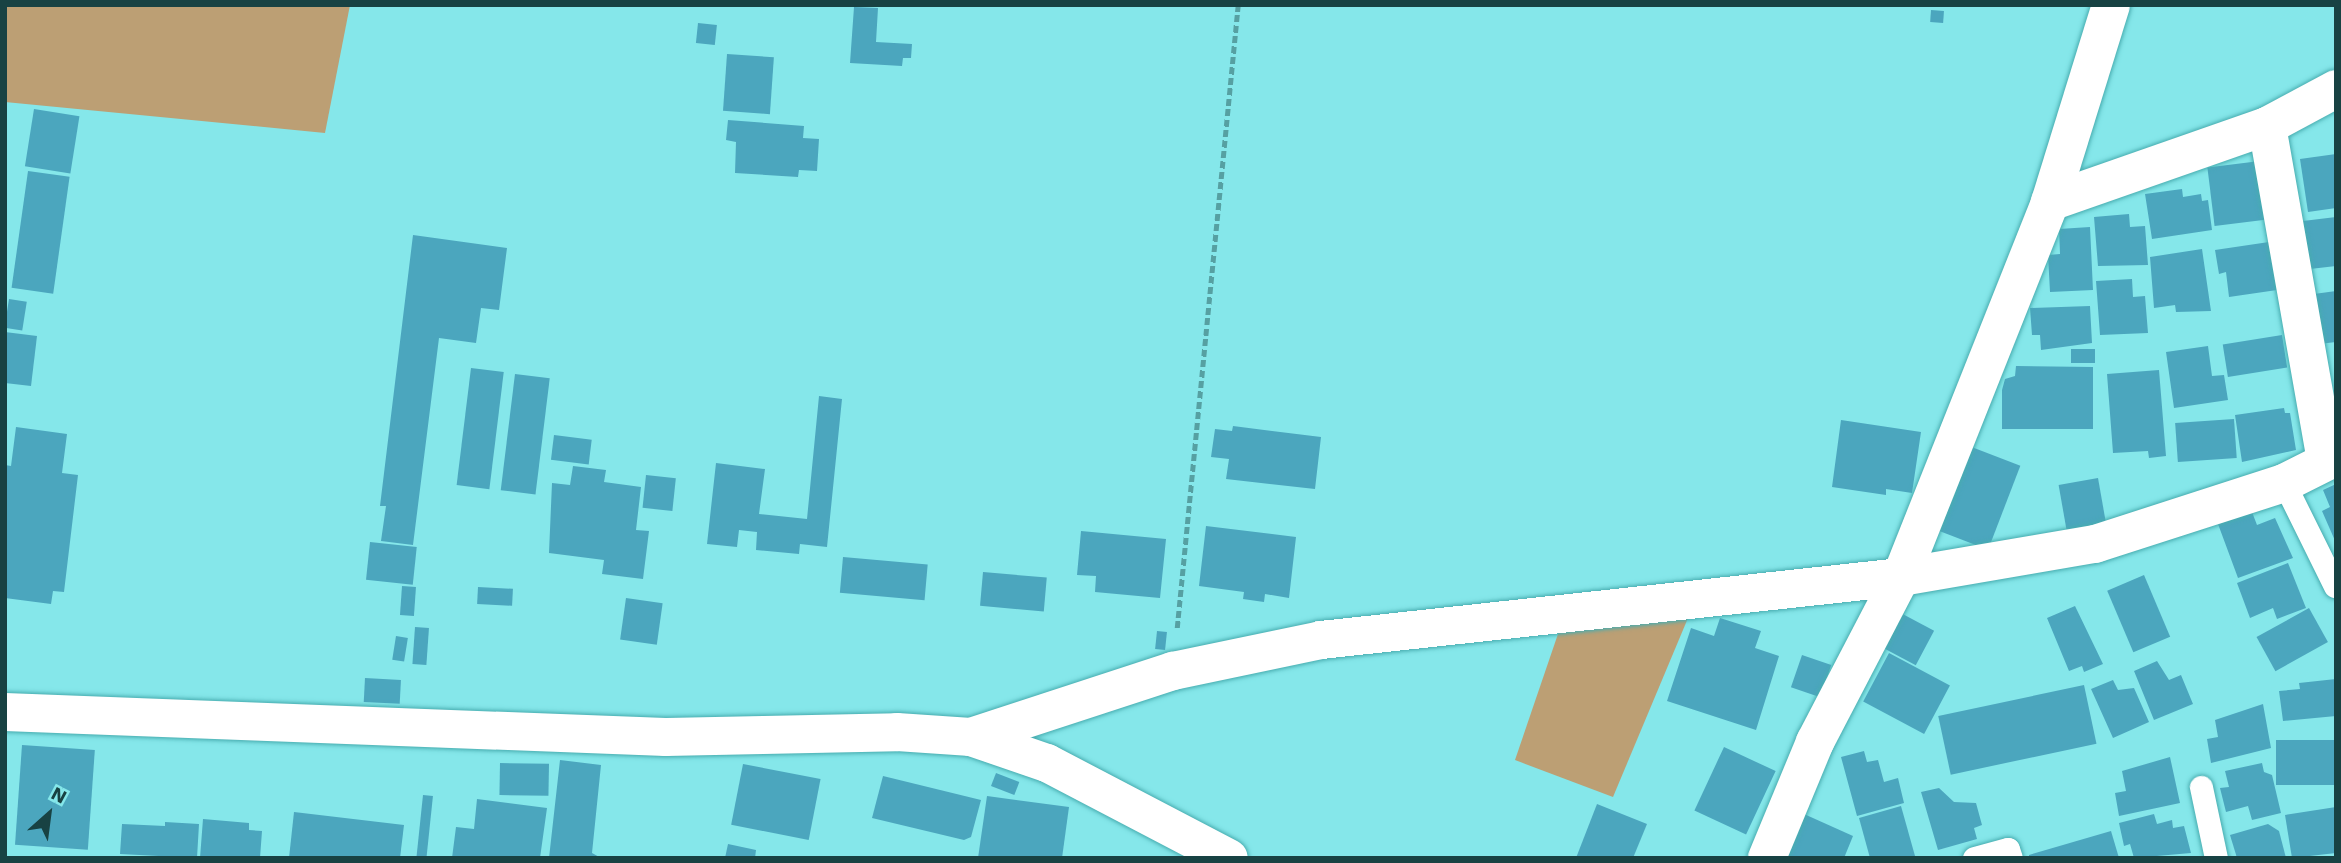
<!DOCTYPE html>
<html>
<head>
<meta charset="utf-8">
<style>
	body { margin:0 }
	#map { position:relative; width:2341px; height:863px; overflow:hidden; background:#85e7ea; font-family:"Work Sans",sans-serif }
	div>[style] { position:absolute }
	[style*='--x'] { left:calc(var(--x)*1px); top:calc(var(--y)*1px); width:calc(var(--w)*1px); rotate:calc(var(--a)*1deg) }
	.green>* { inset:0; background:#bc9f74 }
	.building>* { inset:0; background:#4ba6be; transform-origin:0 0 }
	.path>* { height:4.5px; margin-top:-2.25px; transform-origin:0; background:repeating-linear-gradient(90deg,#56a0a2 0 7px,transparent 0 10.5px) }
	.roads { filter:drop-shadow(0 0 2px #47acaf) drop-shadow(0 0 2px #47acaf) }
	.lane>* { height:23px; margin:-11.5px; padding:0 11.5px; transform-origin:11.5px; border-radius:11.5px; background:#fff }
	.street>* { height:38px; margin:-19px; padding:0 19px; transform-origin:19px; border-radius:19px; background:#fff }
	.secondary>* { height:38px; margin:-19px; padding:0 19px; transform-origin:19px; border-radius:19px; background:#fff }
	span { translate:-50% -50%; white-space:nowrap; text-align:center; line-height:1.15; -webkit-text-stroke:7px #85e7ea; paint-order:stroke }
	.frame { position:absolute; inset:0; border:7px solid #184243; pointer-events:none }
	.north { position:absolute; left:14px; top:779px; width:70px; height:70px; -webkit-text-stroke:5px #85e7ea; paint-order:stroke; rotate:28deg; font-size:19px; font-weight:700; line-height:28px; text-align:center; color:#184243 }
	.north::after { content:''; display:block; margin:auto; width:24px; height:32px; background:#184243; clip-path:polygon(50% 0,100% 100%,50% 72%,0 100%) }
</style>
</head>
<body>
<div id="map">
	<div class="green">
		<i style="clip-path:polygon(5px 5px,350px 5px,325px 133px,5px 102px)"></i>
		<i style="clip-path:polygon(1688px 618px,1613px 797px,1515px 760px,1559px 631px)"></i>
	</div>
	<div class="building">
		<i style="clip-path:polygon(854px 7px,878px 8px,876px 42px,912px 44px,911px 58px,903px 58px,902px 66px,850px 63px)"></i>
		<i style="left:1931px;top:10px;width:13px;height:12px;rotate:4deg"></i>
		<i style="left:698px;top:23px;width:19px;height:20px;rotate:6deg"></i>
		<i style="left:727px;top:54px;width:47px;height:57px;rotate:4deg"></i>
		<i style="left:34px;top:109px;width:46px;height:58px;rotate:9deg"></i>
		<i style="clip-path:polygon(728px 120px,804px 126px,803px 138px,819px 139px,817px 171px,799px 170px,798px 177px,735px 173px,736px 142px,726px 140px)"></i>
		<i style="clip-path:polygon(2336px 154px,2336px 208px,2308px 212px,2300px 159px)"></i>
		<i style="left:2260px;top:161px;width:59px;height:53px;rotate:83deg"></i>
		<i style="left:28px;top:171px;width:42px;height:118px;rotate:8deg"></i>
		<i style="clip-path:polygon(2182px 189px,2183px 197px,2201px 194px,2202px 201px,2208px 200px,2212px 230px,2152px 239px,2145px 194px)"></i>
		<i style="clip-path:polygon(2129px 214px,2130px 227px,2145px 226px,2148px 265px,2098px 266px,2094px 217px)"></i>
		<i style="clip-path:polygon(2336px 217px,2336px 266px,2310px 269px,2303px 221px)"></i>
		<i style="clip-path:polygon(2090px 227px,2093px 290px,2050px 292px,2048px 255px,2060px 254px,2059px 229px)"></i>
		<i style="clip-path:polygon(413px 235px,507px 248px,499px 310px,481px 308px,476px 343px,439px 338px,413px 545px,381px 541px,386px 506px,380px 506px)"></i>
		<i style="clip-path:polygon(2269px 242px,2277px 290px,2229px 297px,2226px 272px,2219px 274px,2215px 250px)"></i>
		<i style="clip-path:polygon(2202px 249px,2211px 311px,2176px 312px,2175px 305px,2154px 308px,2150px 257px)"></i>
		<i style="clip-path:polygon(2132px 279px,2133px 297px,2145px 296px,2148px 333px,2100px 335px,2096px 281px)"></i>
		<i style="clip-path:polygon(2336px 291px,2336px 342px,2319px 344px,2314px 294px)"></i>
		<i style="left:9px;top:299px;width:18px;height:29px;rotate:9deg"></i>
		<i style="clip-path:polygon(2090px 306px,2092px 343px,2041px 350px,2040px 335px,2032px 335px,2030px 308px)"></i>
		<i style="clip-path:polygon(5px 332px,37px 336px,31px 386px,5px 383px)"></i>
		<i style="left:2282px;top:335px;width:33px;height:60px;rotate:81deg"></i>
		<i style="clip-path:polygon(2208px 346px,2212px 376px,2224px 375px,2228px 400px,2174px 408px,2166px 352px)"></i>
		<i style="left:2095px;top:349px;width:14px;height:24px;rotate:90deg"></i>
		<i style="clip-path:polygon(2016px 366px,2093px 367px,2093px 429px,2002px 429px,2002px 390px,2005px 379px,2015px 376px)"></i>
		<i style="left:471px;top:368px;width:33px;height:118px;rotate:7deg"></i>
		<i style="clip-path:polygon(2159px 370px,2166px 456px,2149px 458px,2148px 451px,2113px 453px,2107px 374px)"></i>
		<i style="left:515px;top:374px;width:35px;height:117px;rotate:7deg"></i>
		<i style="clip-path:polygon(819px 396px,842px 399px,827px 547px,800px 544px,799px 554px,756px 550px,757px 532px,739px 530px,737px 547px,707px 544px,716px 463px,765px 469px,759px 514px,807px 519px)"></i>
		<i style="clip-path:polygon(2284px 408px,2285px 413px,2290px 413px,2296px 450px,2242px 462px,2235px 415px)"></i>
		<i style="left:2234px;top:419px;width:39px;height:59px;rotate:86deg"></i>
		<i style="clip-path:polygon(1841px 420px,1921px 432px,1912px 493px,1886px 489px,1886px 495px,1832px 487px)"></i>
		<i style="clip-path:polygon(1233px 426px,1321px 437px,1315px 489px,1226px 479px,1229px 459px,1211px 457px,1215px 429px,1232px 431px)"></i>
		<i style="clip-path:polygon(16px 427px,67px 434px,62px 473px,78px 475px,64px 592px,53px 591px,51px 604px,5px 598px,5px 465px,11px 466px)"></i>
		<i style="left:554px;top:435px;width:38px;height:25px;rotate:7deg"></i>
		<i style="left:1969px;top:446px;width:55px;height:90px;rotate:21deg"></i>
		<i style="clip-path:polygon(573px 466px,606px 470px,604px 482px,641px 487px,636px 530px,649px 531px,643px 579px,602px 574px,604px 560px,549px 553px,552px 483px,570px 485px)"></i>
		<i style="left:646px;top:475px;width:30px;height:33px;rotate:6deg"></i>
		<i style="left:2098px;top:478px;width:48px;height:40px;rotate:80deg"></i>
		<i style="clip-path:polygon(2336px 484px,2336px 543px,2322px 511px,2330px 507px,2323px 490px)"></i>
		<i style="clip-path:polygon(2252px 512px,2257px 525px,2275px 518px,2293px 558px,2238px 578px,2218px 524px)"></i>
		<i style="clip-path:polygon(1206px 526px,1296px 537px,1289px 598px,1265px 594px,1264px 602px,1243px 599px,1244px 592px,1199px 586px)"></i>
		<i style="clip-path:polygon(1081px 531px,1166px 539px,1160px 598px,1095px 592px,1096px 576px,1077px 575px)"></i>
		<i style="left:370px;top:542px;width:47px;height:38px;rotate:6deg"></i>
		<i style="left:843px;top:557px;width:85px;height:36px;rotate:5deg"></i>
		<i style="clip-path:polygon(2288px 563px,2306px 608px,2277px 619px,2273px 608px,2250px 618px,2237px 583px)"></i>
		<i style="left:983px;top:572px;width:64px;height:34px;rotate:5deg"></i>
		<i style="left:2144px;top:575px;width:67px;height:40px;rotate:67deg"></i>
		<i style="left:402px;top:586px;width:14px;height:29px;rotate:4deg"></i>
		<i style="left:478px;top:587px;width:35px;height:17px;rotate:3deg"></i>
		<i style="left:626px;top:598px;width:37px;height:42px;rotate:8deg"></i>
		<i style="clip-path:polygon(2075px 606px,2103px 664px,2084px 672px,2082px 666px,2069px 671px,2047px 618px)"></i>
		<i style="left:2309px;top:608px;width:39px;height:60px;rotate:61deg"></i>
		<i style="left:1897px;top:611px;width:42px;height:39px;rotate:28deg"></i>
		<i style="clip-path:polygon(1720px 618px,1761px 631px,1755px 648px,1779px 656px,1756px 730px,1667px 701px,1691px 628px,1714px 636px)"></i>
		<i style="left:415px;top:627px;width:14px;height:37px;rotate:4deg"></i>
		<i style="left:1157px;top:631px;width:10px;height:18px;rotate:6deg"></i>
		<i style="left:396px;top:636px;width:12px;height:24px;rotate:9deg"></i>
		<i style="left:1889px;top:653px;width:69px;height:55px;rotate:28deg"></i>
		<i style="left:1802px;top:655px;width:31px;height:34px;rotate:19deg"></i>
		<i style="clip-path:polygon(2157px 661px,2169px 680px,2181px 675px,2193px 704px,2154px 720px,2134px 671px)"></i>
		<i style="left:365px;top:678px;width:36px;height:24px;rotate:3deg"></i>
		<i style="clip-path:polygon(2336px 679px,2336px 716px,2283px 721px,2279px 691px,2300px 689px,2299px 683px)"></i>
		<i style="clip-path:polygon(2113px 680px,2118px 690px,2134px 688px,2149px 722px,2113px 738px,2091px 689px)"></i>
		<i style="left:2084px;top:685px;width:60px;height:149px;rotate:78deg"></i>
		<i style="clip-path:polygon(2263px 704px,2271px 748px,2211px 763px,2207px 739px,2218px 737px,2215px 720px)"></i>
		<i style="left:2336px;top:740px;width:45px;height:60px;rotate:90deg"></i>
		<i style="left:22px;top:745px;width:73px;height:100px;rotate:4deg"></i>
		<i style="left:1724px;top:747px;width:57px;height:70px;rotate:25deg"></i>
		<i style="clip-path:polygon(1864px 751px,1867px 762px,1878px 760px,1884px 782px,1898px 778px,1904px 803px,1857px 816px,1841px 757px)"></i>
		<i style="clip-path:polygon(2170px 757px,2180px 803px,2119px 816px,2115px 793px,2126px 791px,2122px 771px)"></i>
		<i style="clip-path:polygon(560px 760px,601px 765px,592px 853px,601px 858px,549px 858px)"></i>
		<i style="left:500px;top:763px;width:49px;height:32px;rotate:1deg"></i>
		<i style="clip-path:polygon(2262px 763px,2264px 772px,2272px 775px,2281px 813px,2252px 820px,2248px 806px,2226px 812px,2220px 788px,2229px 787px,2225px 771px)"></i>
		<i style="left:743px;top:764px;width:79px;height:62px;rotate:11deg"></i>
		<i style="left:996px;top:773px;width:25px;height:14px;rotate:21deg"></i>
		<i style="clip-path:polygon(883px 776px,981px 800px,971px 837px,964px 840px,872px 818px)"></i>
		<i style="clip-path:polygon(1939px 788px,1954px 802px,1976px 803px,1982px 825px,1974px 828px,1977px 839px,1938px 850px,1921px 792px)"></i>
		<i style="left:423px;top:795px;width:10px;height:64px;rotate:6deg"></i>
		<i style="clip-path:polygon(987px 796px,1069px 807px,1062px 858px,978px 858px)"></i>
		<i style="clip-path:polygon(477px 799px,547px 808px,540px 858px,452px 858px,456px 827px,474px 829px)"></i>
		<i style="clip-path:polygon(1597px 804px,1647px 824px,1633px 858px,1576px 858px)"></i>
		<i style="clip-path:polygon(1901px 806px,1915px 856px,1870px 858px,1859px 818px)"></i>
		<i style="clip-path:polygon(2336px 807px,2336px 853px,2292px 858px,2285px 815px)"></i>
		<i style="clip-path:polygon(294px 812px,404px 825px,400px 858px,289px 858px)"></i>
		<i style="clip-path:polygon(1804px 814px,1853px 836px,1844px 858px,1785px 858px)"></i>
		<i style="clip-path:polygon(2154px 814px,2157px 824px,2172px 820px,2173px 828px,2184px 826px,2191px 853px,2134px 858px,2130px 844px,2124px 846px,2119px 823px)"></i>
		<i style="clip-path:polygon(203px 819px,249px 823px,249px 830px,262px 831px,260px 858px,200px 858px)"></i>
		<i style="clip-path:polygon(165px 822px,199px 824px,197px 858px,120px 854px,122px 824px,165px 826px)"></i>
		<i style="clip-path:polygon(2268px 824px,2279px 831px,2286px 858px,2237px 858px,2230px 835px)"></i>
		<i style="clip-path:polygon(2111px 831px,2119px 858px,2029px 858px,2029px 855px)"></i>
		<i style="clip-path:polygon(728px 844px,756px 850px,755px 858px,725px 858px)"></i>
	</div>
	<div class="path">
		<i style="--x:1177;--y:628;--w:626;--a:-84.41"></i>
	</div>
	<div class="roads">
		<div class="lane">
			<i style="--x:2284;--y:483;--w:115;--a:63.7"></i>
			<i style="--x:2201;--y:787;--w:73;--a:78.1"></i>
			<i style="--x:1974;--y:858;--w:35;--a:-15"></i>
			<i style="--x:2008;--y:849;--w:9;--a:72"></i>
		</div>
		<div class="street">
			<i style="--x:2267;--y:126;--w:340;--a:80"></i>
			<i style="--x:2050;--y:202;--w:230;--a:-19.3"></i>
			<i style="--x:2267;--y:126;--w:78;--a:-28.2"></i>
			<i style="--x:971;--y:737;--w:213;--a:-18.1"></i>
			<i style="--x:1173;--y:671;--w:151;--a:-11.8"></i>
			<i style="--x:1321;--y:640;--w:583;--a:-6.2"></i>
			<i style="--x:1901;--y:577;--w:197;--a:-9.7"></i>
			<i style="--x:2095;--y:544;--w:199;--a:-17.9"></i>
			<i style="--x:2284;--y:483;--w:58;--a:-26.6"></i>
			<i style="--x:1767;--y:858;--w:126;--a:-67.5"></i>
			<i style="--x:1815;--y:742;--w:186;--a:-62.5"></i>
			<i style="--x:1901;--y:577;--w:404;--a:-68.3"></i>
			<i style="--x:2050;--y:202;--w:206;--a:-72.8"></i>
		</div>
		<div class="secondary">
			<i style="--x:5;--y:712;--w:661;--a:2.17"></i>
			<i style="--x:666;--y:737;--w:231;--a:-1.2"></i>
			<i style="--x:897;--y:732;--w:74;--a:3.9"></i>
			<i style="--x:971;--y:737;--w:80;--a:18.9"></i>
			<i style="--x:1047;--y:763;--w:205;--a:27.6"></i>
		</div>
	</div>
	<div class="frame"></div>
	<div class="north">N</div>
</div>
</body>
</html>
